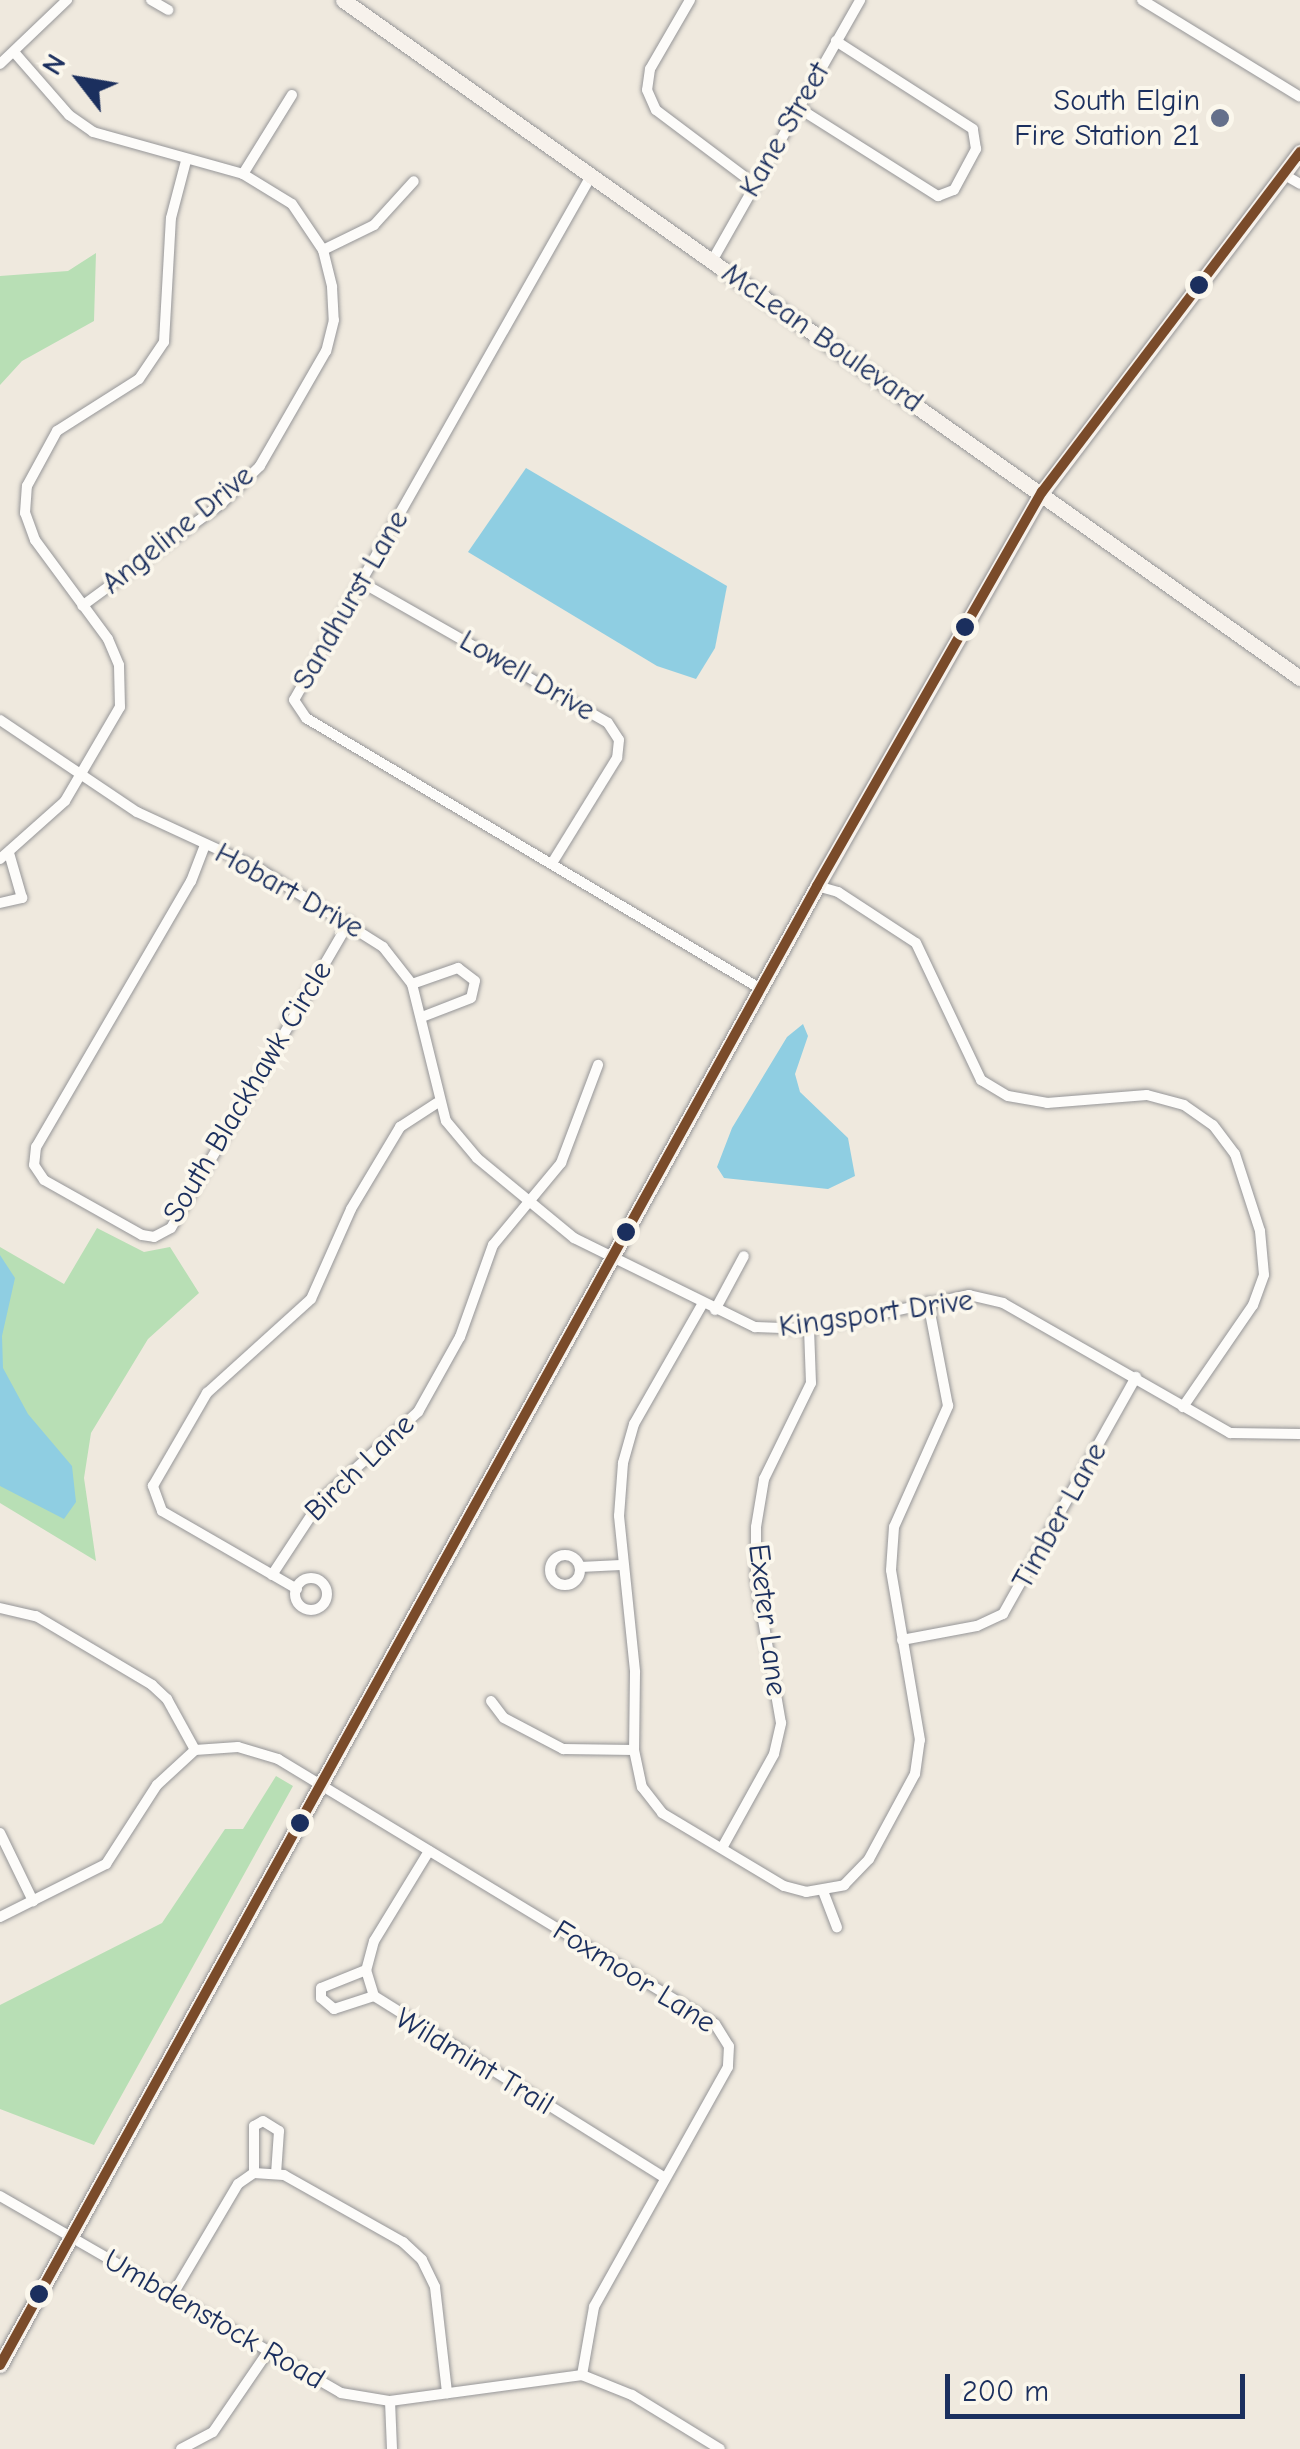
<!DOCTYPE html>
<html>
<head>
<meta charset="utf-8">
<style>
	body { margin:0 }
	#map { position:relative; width:1300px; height:2449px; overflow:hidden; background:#efe9de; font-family:"Comic Neue",sans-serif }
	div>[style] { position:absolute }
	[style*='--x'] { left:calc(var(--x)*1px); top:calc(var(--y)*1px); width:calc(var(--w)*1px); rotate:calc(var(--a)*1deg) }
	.green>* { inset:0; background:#b8dfb5 }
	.water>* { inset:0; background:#8fcee2 }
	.roads { filter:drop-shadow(0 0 2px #969698) drop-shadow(0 0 2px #969698) }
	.minor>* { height:10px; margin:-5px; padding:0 5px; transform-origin:5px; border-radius:5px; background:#fdfcfa }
	.minor>.ring { margin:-5px; padding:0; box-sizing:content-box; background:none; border:10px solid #fdfcfa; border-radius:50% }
	.secondary>* { height:15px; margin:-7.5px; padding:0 7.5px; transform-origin:7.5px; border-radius:7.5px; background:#f7f2ec }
	.bus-1>* { height:10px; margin:-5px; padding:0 5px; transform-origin:5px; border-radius:5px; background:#7a4b2a }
	.dots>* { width:28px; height:28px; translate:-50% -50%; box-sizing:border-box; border:5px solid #fbf7ec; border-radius:50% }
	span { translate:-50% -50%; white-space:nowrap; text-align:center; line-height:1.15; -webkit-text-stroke:8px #fbf7ec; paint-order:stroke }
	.poi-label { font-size:30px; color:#1b2f5e }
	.right { translate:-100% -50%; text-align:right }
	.street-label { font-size:30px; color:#1b2f5e }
	.north { position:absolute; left:30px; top:30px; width:100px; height:100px; -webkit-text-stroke:8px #fbf7ec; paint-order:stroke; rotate:301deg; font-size:28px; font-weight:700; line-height:40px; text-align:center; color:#1b2f5e }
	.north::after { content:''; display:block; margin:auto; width:35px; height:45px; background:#1b2f5e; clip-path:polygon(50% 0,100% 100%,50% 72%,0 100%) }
	.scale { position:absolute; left:945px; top:2374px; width:300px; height:45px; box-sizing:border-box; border:5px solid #1b2f5e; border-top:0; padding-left:12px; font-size:30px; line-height:35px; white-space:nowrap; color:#1b2f5e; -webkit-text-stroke:8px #fbf7ec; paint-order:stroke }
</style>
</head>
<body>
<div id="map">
	<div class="green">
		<i style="clip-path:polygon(96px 253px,94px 321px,22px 361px,0 385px,0 276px,68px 271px)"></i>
		<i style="clip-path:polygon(97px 1228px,144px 1252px,170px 1247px,199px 1293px,148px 1339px,91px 1433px,84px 1478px,96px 1561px,0 1503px,0 1247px,64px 1284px)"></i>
		<i style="clip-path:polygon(276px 1776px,293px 1786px,94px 2145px,0 2109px,0 2005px,162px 1923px,225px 1829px,243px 1829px)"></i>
	</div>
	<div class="water">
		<i style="clip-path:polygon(526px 468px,727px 586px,715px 648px,696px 679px,657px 666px,468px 552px)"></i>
		<i style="clip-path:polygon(803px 1024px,808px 1036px,795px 1074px,800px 1092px,848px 1138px,855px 1176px,828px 1189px,724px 1178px,717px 1167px,732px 1128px,787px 1037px)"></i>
		<i style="clip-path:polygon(0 1255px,15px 1278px,2px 1336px,3px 1368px,28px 1414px,72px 1466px,76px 1502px,64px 1519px,0 1486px)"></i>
	</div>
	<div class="roads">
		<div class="minor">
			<i style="--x:151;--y:0;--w:20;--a:30"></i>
			<i style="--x:690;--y:0;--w:80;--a:120.1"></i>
			<i style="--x:650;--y:69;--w:21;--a:98"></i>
			<i style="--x:647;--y:90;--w:22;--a:66"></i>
			<i style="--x:656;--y:110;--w:121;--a:37"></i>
			<i style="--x:1142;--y:0;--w:185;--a:31.5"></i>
			<i style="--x:14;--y:52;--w:84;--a:48.9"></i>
			<i style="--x:69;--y:115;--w:29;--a:35"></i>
			<i style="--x:93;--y:132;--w:156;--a:15.6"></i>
			<i style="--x:243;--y:174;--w:57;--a:31.5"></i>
			<i style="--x:292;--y:204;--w:55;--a:56"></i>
			<i style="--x:323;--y:250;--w:38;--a:76"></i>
			<i style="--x:332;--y:287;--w:33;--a:87"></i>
			<i style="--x:334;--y:320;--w:32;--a:104"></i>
			<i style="--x:326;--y:351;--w:133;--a:119.9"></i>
			<i style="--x:260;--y:466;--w:54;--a:135.7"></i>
			<i style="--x:221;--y:504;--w:172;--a:143.7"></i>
			<i style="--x:0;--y:64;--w:93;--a:-43.7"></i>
			<i style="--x:797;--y:107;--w:167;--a:32.3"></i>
			<i style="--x:938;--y:196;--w:17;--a:-21"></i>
			<i style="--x:954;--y:190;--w:47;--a:-61.8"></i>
			<i style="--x:976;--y:149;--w:20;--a:-99"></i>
			<i style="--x:973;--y:129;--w:163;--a:-147.3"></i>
			<i style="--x:243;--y:174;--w:93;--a:-58.2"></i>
			<i style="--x:1283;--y:174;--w:20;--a:30"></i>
			<i style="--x:591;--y:176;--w:602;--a:119.54"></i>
			<i style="--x:294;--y:700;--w:22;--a:56"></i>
			<i style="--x:306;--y:718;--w:530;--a:30.78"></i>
			<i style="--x:323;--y:250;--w:57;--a:-26.1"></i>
			<i style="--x:374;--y:225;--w:59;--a:-47.7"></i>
			<i style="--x:712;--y:261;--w:300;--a:-60.4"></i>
			<i style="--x:361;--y:582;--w:284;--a:29.7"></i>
			<i style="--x:608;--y:723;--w:20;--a:57"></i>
			<i style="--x:619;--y:740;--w:18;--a:96"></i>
			<i style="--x:617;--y:758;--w:120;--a:121.7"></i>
			<i style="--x:0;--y:720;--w:165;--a:33.9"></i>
			<i style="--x:137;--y:812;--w:133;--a:24.8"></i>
			<i style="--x:258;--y:868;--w:148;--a:32.3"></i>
			<i style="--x:383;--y:947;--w:47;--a:51.9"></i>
			<i style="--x:412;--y:984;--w:141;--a:76.1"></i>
			<i style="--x:446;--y:1121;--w:48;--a:50"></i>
			<i style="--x:477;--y:1158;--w:126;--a:39.5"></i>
			<i style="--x:574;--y:1238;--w:202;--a:26.2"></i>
			<i style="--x:755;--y:1327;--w:54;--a:2.1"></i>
			<i style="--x:809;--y:1329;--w:164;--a:-12"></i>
			<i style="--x:969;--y:1295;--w:35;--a:13"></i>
			<i style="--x:1003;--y:1303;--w:262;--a:29.8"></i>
			<i style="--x:1230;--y:1433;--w:70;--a:0.8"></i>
			<i style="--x:205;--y:845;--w:39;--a:111"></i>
			<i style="--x:191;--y:881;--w:308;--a:120.2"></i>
			<i style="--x:36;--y:1147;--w:18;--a:96"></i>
			<i style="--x:34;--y:1165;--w:18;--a:56"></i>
			<i style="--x:44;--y:1180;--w:112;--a:29.3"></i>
			<i style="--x:142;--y:1235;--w:12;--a:9"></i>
			<i style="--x:154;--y:1237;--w:19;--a:-28"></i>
			<i style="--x:171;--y:1228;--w:354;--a:-59.8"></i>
			<i style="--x:0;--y:859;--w:87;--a:-41.7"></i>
			<i style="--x:65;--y:801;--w:109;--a:-59.7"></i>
			<i style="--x:120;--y:707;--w:42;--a:-91.4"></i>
			<i style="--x:119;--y:665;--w:28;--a:-113"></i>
			<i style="--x:108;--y:639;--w:123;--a:-126.4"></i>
			<i style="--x:35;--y:540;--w:29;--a:-110"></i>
			<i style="--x:25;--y:513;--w:27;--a:-86"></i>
			<i style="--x:27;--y:486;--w:63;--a:-61.4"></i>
			<i style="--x:57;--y:431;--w:97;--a:-32.4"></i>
			<i style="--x:139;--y:379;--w:45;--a:-56"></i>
			<i style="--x:164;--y:342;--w:124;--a:-86.8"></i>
			<i style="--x:171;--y:218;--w:59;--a:-75.3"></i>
			<i style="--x:817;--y:886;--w:22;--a:16"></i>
			<i style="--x:838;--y:892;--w:93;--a:33.2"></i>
			<i style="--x:916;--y:943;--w:152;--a:64.6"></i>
			<i style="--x:981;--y:1080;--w:31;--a:31"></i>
			<i style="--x:1008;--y:1096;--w:40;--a:10"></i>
			<i style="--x:1047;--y:1103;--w:100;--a:-4.6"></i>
			<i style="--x:1147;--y:1095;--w:38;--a:15"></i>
			<i style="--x:1184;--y:1105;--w:35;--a:35"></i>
			<i style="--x:1213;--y:1125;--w:36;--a:53"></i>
			<i style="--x:1235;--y:1154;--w:81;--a:72"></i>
			<i style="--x:1260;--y:1231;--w:44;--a:84.8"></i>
			<i style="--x:1264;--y:1275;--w:32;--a:110"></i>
			<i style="--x:1253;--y:1305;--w:124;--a:124.5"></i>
			<i style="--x:0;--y:903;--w:23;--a:-13"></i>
			<i style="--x:22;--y:898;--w:47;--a:-106.1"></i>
			<i style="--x:412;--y:984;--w:49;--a:-19.2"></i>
			<i style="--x:458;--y:968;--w:21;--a:37"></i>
			<i style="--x:475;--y:981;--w:17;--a:103"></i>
			<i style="--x:471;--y:998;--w:53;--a:158.8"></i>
			<i style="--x:703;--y:1303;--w:139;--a:119.7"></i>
			<i style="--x:634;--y:1424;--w:41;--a:105.8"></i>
			<i style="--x:623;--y:1463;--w:53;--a:94.3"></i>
			<i style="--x:619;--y:1516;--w:157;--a:84.1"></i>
			<i style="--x:635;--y:1672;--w:78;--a:90.7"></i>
			<i style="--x:634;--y:1750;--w:38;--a:78"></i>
			<i style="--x:642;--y:1787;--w:33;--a:52"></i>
			<i style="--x:662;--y:1813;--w:142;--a:30.9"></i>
			<i style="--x:784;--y:1886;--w:23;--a:15"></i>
			<i style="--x:806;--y:1892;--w:39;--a:-10"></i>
			<i style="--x:844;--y:1885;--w:36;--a:-46"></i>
			<i style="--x:869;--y:1859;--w:97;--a:-61.6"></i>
			<i style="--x:915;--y:1774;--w:34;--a:-82"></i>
			<i style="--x:920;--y:1740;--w:172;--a:-99.7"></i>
			<i style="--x:891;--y:1570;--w:43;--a:-86"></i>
			<i style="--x:894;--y:1527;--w:133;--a:-65.9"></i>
			<i style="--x:948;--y:1406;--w:106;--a:-100.9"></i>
			<i style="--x:715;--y:1310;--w:61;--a:-61.8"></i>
			<i class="ring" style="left:550px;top:1555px;width:20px;height:20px"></i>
			<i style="--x:580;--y:1567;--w:41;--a:-2.8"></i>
			<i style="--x:272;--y:1575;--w:91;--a:-56.7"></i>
			<i style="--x:322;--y:1499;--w:130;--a:-42.2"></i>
			<i style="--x:418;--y:1412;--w:86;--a:-60.8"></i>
			<i style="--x:460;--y:1337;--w:98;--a:-70.3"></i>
			<i style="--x:493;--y:1245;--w:107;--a:-50.3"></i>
			<i style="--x:561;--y:1163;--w:105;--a:-69.3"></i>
			<i class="ring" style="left:295px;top:1578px;width:22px;height:22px"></i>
			<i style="--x:297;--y:1589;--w:156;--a:-150"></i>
			<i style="--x:162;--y:1511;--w:27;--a:-110"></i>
			<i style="--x:153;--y:1486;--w:108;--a:-59.9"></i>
			<i style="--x:207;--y:1393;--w:140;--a:-42.1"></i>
			<i style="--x:311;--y:1299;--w:98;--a:-66"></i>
			<i style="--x:351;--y:1209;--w:96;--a:-59.1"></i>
			<i style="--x:400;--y:1127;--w:44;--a:-33"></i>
			<i style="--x:0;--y:1608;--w:37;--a:13"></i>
			<i style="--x:36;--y:1616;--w:135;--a:30.7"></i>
			<i style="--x:152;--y:1685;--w:21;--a:43"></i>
			<i style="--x:167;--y:1699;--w:58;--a:61.2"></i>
			<i style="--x:902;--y:1640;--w:76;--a:-10.6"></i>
			<i style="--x:977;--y:1626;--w:29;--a:-25"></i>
			<i style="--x:1003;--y:1614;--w:272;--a:-60.7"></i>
			<i style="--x:491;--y:1701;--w:21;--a:53"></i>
			<i style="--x:504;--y:1718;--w:67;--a:27.7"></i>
			<i style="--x:563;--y:1749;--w:71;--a:0.8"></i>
			<i style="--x:0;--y:1833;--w:76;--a:64.1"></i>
			<i style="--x:722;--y:1848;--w:107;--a:-61"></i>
			<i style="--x:774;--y:1754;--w:32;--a:-77"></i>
			<i style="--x:781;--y:1723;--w:145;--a:-99.9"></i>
			<i style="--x:756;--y:1580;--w:53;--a:-90"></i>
			<i style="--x:756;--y:1527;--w:49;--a:-80.5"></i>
			<i style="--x:764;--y:1479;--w:107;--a:-63.9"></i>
			<i style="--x:811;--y:1383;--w:54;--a:-92.1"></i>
			<i style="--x:429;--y:1851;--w:105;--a:121.4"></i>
			<i style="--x:374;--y:1941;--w:30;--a:105"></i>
			<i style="--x:366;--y:1970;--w:27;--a:73"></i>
			<i style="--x:374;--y:1996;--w:343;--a:32"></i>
			<i style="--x:823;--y:1891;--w:39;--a:69"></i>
			<i style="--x:0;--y:1917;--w:119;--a:-26.6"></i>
			<i style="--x:106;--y:1864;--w:94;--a:-57.2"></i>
			<i style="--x:157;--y:1785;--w:52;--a:-42.6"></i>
			<i style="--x:195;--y:1750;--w:43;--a:-4"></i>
			<i style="--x:238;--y:1747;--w:42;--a:16.7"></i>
			<i style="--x:278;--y:1759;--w:511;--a:31.23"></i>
			<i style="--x:715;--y:2024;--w:26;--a:58"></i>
			<i style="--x:729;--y:2046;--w:21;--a:93"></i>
			<i style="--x:728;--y:2067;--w:275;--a:119.2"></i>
			<i style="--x:594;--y:2307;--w:69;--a:100"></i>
			<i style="--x:366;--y:1970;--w:48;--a:158.2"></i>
			<i style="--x:321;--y:1988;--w:10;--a:90"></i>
			<i style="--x:321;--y:1998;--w:17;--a:40"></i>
			<i style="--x:334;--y:2009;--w:42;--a:-18"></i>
			<i style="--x:254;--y:2173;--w:47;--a:-90"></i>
			<i style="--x:254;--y:2126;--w:10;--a:-29"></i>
			<i style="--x:263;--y:2121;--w:19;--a:32"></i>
			<i style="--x:279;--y:2131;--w:43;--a:94"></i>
			<i style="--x:0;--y:2196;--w:394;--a:30"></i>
			<i style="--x:341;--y:2393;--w:50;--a:9.3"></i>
			<i style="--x:390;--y:2401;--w:194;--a:-7.7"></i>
			<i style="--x:582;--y:2375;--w:54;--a:21.8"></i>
			<i style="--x:632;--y:2395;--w:103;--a:31.5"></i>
			<i style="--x:173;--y:2294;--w:128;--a:-59.4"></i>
			<i style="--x:238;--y:2184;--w:19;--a:-35"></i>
			<i style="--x:254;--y:2173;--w:30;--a:4"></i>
			<i style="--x:284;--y:2175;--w:137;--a:29.4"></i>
			<i style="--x:403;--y:2242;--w:26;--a:43"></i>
			<i style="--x:422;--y:2260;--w:30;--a:64"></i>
			<i style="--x:435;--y:2287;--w:107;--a:83.5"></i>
			<i style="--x:390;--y:2401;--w:48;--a:87.6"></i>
			<i style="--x:181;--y:2449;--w:36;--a:-28"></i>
			<i style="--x:213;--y:2432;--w:96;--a:-55.6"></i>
		</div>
		<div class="secondary">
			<i style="--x:343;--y:0;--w:1173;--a:35.32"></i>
			<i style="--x:0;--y:2365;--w:1690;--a:-61.08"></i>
			<i style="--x:817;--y:886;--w:454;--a:-60.3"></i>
			<i style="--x:1042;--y:492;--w:427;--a:-52.8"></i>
		</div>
	</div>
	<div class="bus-1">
		<i style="--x:0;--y:2365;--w:1690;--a:-61.08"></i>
		<i style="--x:817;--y:886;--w:454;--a:-60.3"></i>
		<i style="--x:1042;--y:492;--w:427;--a:-52.8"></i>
	</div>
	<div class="dots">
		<i style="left:1220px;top:118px;background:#65708b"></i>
		<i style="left:1199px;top:285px;background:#1b2f5e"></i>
		<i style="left:965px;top:627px;background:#1b2f5e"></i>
		<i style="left:626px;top:1232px;background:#1b2f5e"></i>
		<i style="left:300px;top:1823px;background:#1b2f5e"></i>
		<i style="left:39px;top:2294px;background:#1b2f5e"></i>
	</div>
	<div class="poi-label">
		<span class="right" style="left:1200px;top:118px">South Elgin<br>Fire Station 21</span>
	</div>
	<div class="street-label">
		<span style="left:785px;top:130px;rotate:-60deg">Kane Street</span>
		<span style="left:822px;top:338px;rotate:35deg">McLean Boulevard</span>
		<span style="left:178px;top:530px;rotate:-39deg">Angeline Drive</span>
		<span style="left:351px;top:600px;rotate:-60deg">Sandhurst Lane</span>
		<span style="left:527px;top:676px;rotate:30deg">Lowell Drive</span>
		<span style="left:289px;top:891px;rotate:29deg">Hobart Drive</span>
		<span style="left:248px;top:1092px;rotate:-59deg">South Blackhawk Circle</span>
		<span style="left:876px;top:1314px;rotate:-8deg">Kingsport Drive</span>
		<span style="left:360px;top:1468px;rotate:-44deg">Birch Lane</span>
		<span style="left:1060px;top:1516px;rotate:-61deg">Timber Lane</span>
		<span style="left:767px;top:1620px;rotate:83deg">Exeter Lane</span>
		<span style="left:634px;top:1977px;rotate:32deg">Foxmoor Lane</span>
		<span style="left:474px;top:2062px;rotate:31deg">Wildmint Trail</span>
		<span style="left:214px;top:2320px;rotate:30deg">Umbdenstock Road</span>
	</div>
	<div class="north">N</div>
	<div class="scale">200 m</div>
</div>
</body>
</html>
